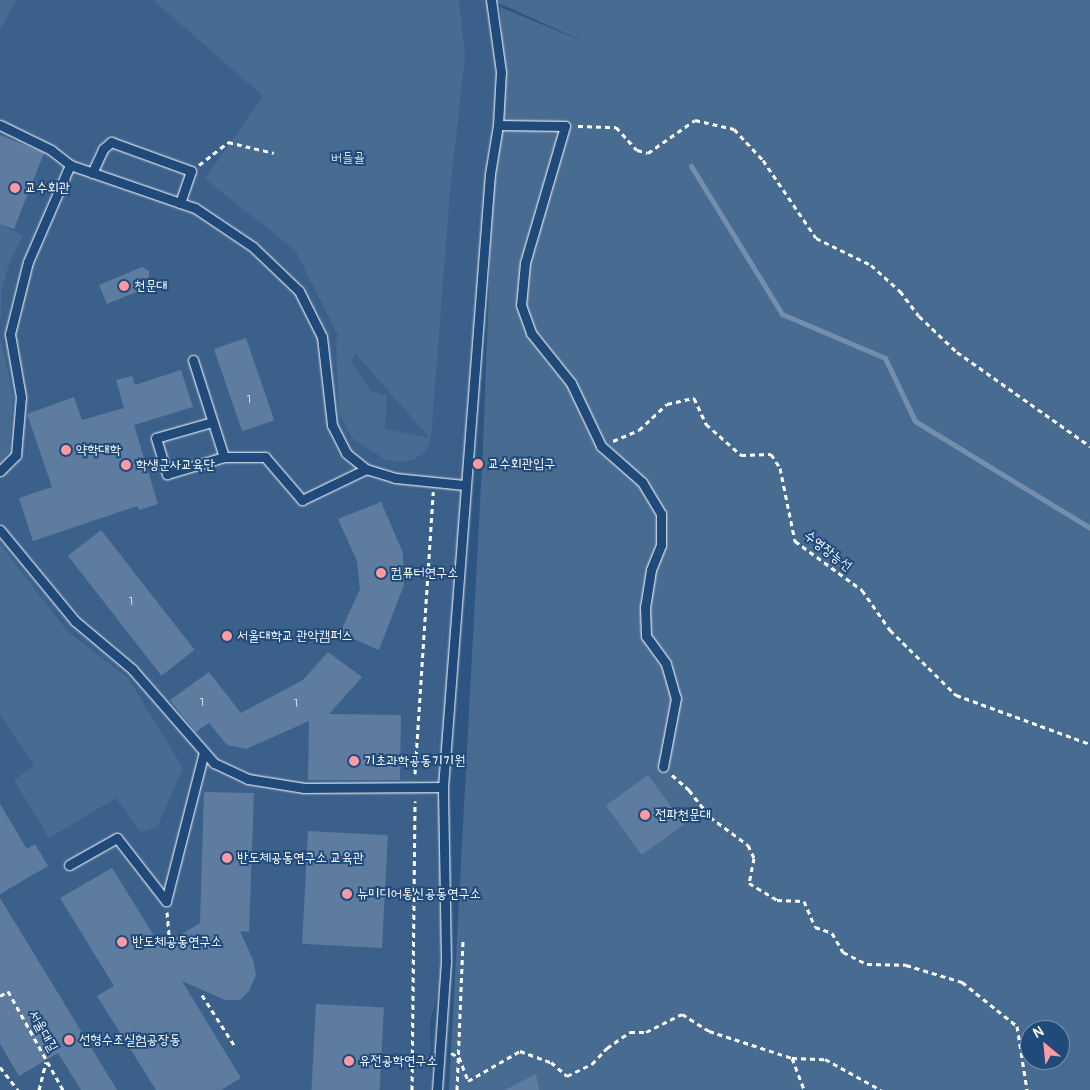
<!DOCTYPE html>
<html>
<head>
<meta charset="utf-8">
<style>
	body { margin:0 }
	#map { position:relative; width:1090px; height:1090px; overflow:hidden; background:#2c5582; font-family:Pangolin,"Poor Story",sans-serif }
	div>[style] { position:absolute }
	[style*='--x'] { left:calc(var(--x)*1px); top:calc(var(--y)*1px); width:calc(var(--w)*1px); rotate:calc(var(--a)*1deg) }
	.built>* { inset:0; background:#3b618b }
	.green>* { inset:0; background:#486b92 }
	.stream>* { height:5px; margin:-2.5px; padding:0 2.5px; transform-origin:2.5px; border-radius:2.5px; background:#748fad }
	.building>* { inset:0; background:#5e7c9f; transform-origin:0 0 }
	.path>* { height:3px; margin-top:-1.5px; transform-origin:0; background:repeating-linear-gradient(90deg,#fff 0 5px,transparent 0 9px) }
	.roads { filter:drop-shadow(0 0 1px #fff) drop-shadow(0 0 1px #fff) }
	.service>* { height:9px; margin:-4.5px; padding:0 4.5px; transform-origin:4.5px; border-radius:4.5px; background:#1f4a7a }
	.dots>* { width:14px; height:14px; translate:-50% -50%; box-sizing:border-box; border:2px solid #1f4a7a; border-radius:50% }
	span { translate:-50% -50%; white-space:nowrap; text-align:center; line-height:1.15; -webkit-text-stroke:4px #1f4a7a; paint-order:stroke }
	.number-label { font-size:11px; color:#d7dee7 }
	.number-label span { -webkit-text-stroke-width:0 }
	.park-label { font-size:14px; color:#dae1e9 }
	.poi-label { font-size:14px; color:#fff }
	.left { translate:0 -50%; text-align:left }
	.street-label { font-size:14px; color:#fff }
	.north { position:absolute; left:1020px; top:1020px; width:50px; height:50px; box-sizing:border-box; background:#1f4a7a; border:1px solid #7992af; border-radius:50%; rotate:332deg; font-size:14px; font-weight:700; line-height:20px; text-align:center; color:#fff }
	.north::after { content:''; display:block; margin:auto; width:18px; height:22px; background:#ff9aa2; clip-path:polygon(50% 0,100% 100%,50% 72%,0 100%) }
</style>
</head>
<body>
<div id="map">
	<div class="built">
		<i style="clip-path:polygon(0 0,491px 0,501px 72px,443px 787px,446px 962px,430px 1023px,431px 1090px,0 1090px)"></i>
	</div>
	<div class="green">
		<i style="clip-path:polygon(0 0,16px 0,0 30px)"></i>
		<i style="clip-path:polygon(evenodd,153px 0,459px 0,465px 56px,450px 191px,431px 438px,427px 450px,415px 459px,402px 462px,386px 460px,352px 438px,339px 413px,336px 344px,338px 335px,295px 250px,205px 179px,263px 96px,153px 0,354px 353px,355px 353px,430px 438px,385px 429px,387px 396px,371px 391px,352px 363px,354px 353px)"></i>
		<i style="clip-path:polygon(evenodd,492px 0,1090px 0,1090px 1090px,449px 1090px,483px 447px,495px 128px,502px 128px,505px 86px,500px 7px,589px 44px,492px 0,1030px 1030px,1060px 1030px,1060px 1060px,1030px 1060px,1030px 1030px)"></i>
		<i style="clip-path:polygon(0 224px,23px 236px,11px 259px,2px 289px,0 328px)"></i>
		<i style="clip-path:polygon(0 337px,13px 396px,9px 453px,0 463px)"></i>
		<i style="clip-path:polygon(0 544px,67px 631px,128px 678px,183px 768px,157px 827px,140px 832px,116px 798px,49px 838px,14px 780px,34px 766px,0 714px)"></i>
	</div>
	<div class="stream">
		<i style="--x:691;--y:166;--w:174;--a:58.4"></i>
		<i style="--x:782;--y:314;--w:112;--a:23.1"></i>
		<i style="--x:885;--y:358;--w:70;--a:64.5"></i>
		<i style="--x:915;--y:421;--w:205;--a:31.4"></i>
	</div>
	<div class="building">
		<i style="clip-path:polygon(0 135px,44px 153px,14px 229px,0 224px)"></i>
		<i style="clip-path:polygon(142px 267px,149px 271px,149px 287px,107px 304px,99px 285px)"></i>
		<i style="left:246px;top:338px;width:87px;height:34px;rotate:71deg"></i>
		<i style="clip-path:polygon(181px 370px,193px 407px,134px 425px,158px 504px,139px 510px,137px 506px,33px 541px,19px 498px,52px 487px,27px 414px,74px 397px,82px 420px,124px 408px,116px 380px,132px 376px,135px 385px)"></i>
		<i style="clip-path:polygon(381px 502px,403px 553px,404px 585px,379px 650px,340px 633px,360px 589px,357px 561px,338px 519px)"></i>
		<i style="left:101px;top:530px;width:152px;height:42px;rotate:52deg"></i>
		<i style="clip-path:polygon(328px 652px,362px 677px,329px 714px,401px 715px,400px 780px,308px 780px,309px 721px,246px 749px,227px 745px,209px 723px,196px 732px,170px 700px,209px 672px,241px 713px,303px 680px)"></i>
		<i style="left:648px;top:775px;width:61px;height:52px;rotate:54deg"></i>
		<i style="clip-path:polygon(204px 792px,254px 793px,249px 932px,240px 931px,253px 960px,256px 975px,249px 991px,240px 1000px,225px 1000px,182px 981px,241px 1078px,221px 1090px,156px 1090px,97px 996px,114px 986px,60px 898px,112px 868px,161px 947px,200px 923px)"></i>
		<i style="clip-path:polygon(0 804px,27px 849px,35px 844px,48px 866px,0 894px)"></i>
		<i style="left:308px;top:831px;width:80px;height:113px;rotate:3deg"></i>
		<i style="clip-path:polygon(0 898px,117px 1090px,81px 1090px,58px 1053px,19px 1076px,0 1044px)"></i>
		<i style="left:316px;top:1004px;width:68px;height:86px;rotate:3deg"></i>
		<i style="clip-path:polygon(536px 1074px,539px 1090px,505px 1090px)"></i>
	</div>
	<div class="path">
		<i style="--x:578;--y:126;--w:38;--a:2"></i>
		<i style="--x:616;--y:127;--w:31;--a:48"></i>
		<i style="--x:637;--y:150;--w:11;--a:15"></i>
		<i style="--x:648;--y:153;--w:57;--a:-35.1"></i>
		<i style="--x:695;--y:120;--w:40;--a:13"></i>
		<i style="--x:734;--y:129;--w:42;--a:46.9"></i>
		<i style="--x:763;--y:160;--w:94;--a:55.8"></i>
		<i style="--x:816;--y:238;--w:61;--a:26.1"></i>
		<i style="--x:871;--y:265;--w:39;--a:42"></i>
		<i style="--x:900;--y:291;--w:31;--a:53"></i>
		<i style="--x:919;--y:316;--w:52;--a:43.5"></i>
		<i style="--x:957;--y:352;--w:163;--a:35.3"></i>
		<i style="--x:199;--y:165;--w:37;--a:-38"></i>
		<i style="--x:228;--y:142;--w:47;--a:13.4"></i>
		<i style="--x:613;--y:441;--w:28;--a:-23"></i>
		<i style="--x:639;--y:430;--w:38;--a:-43"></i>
		<i style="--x:667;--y:404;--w:28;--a:-13"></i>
		<i style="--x:694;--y:398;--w:29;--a:65"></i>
		<i style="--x:706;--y:424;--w:47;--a:41.5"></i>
		<i style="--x:741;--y:455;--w:30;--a:-2"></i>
		<i style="--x:771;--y:454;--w:17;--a:57"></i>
		<i style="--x:780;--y:468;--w:75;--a:78.4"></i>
		<i style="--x:795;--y:541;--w:83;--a:36.2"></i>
		<i style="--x:862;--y:590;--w:49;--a:55"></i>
		<i style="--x:890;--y:630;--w:93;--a:44.6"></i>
		<i style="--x:956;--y:695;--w:143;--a:20.1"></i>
		<i style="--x:415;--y:774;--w:283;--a:-86.3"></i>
		<i style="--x:672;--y:775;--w:23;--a:41"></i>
		<i style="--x:689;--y:790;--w:34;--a:52"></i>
		<i style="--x:710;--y:817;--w:47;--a:36.4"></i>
		<i style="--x:748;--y:845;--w:14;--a:65"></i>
		<i style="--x:754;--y:858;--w:25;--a:101"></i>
		<i style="--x:749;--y:883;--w:33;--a:31"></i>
		<i style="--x:777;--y:900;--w:27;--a:2"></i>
		<i style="--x:804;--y:901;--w:28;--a:67"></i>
		<i style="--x:815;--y:927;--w:18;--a:19"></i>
		<i style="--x:832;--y:933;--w:22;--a:60"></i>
		<i style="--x:843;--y:952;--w:27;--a:27"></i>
		<i style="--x:867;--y:964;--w:39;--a:1"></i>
		<i style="--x:906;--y:965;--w:59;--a:16.9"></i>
		<i style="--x:962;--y:982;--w:70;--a:38.7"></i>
		<i style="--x:1017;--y:1026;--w:65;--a:81.1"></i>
		<i style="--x:167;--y:912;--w:25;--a:85"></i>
		<i style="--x:202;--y:995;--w:63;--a:57.3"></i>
		<i style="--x:0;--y:996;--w:9;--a:-32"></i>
		<i style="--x:8;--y:991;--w:113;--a:60.9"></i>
		<i style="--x:451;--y:1053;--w:9;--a:27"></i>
		<i style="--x:459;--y:1057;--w:26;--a:69"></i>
		<i style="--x:468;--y:1081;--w:60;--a:-30"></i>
		<i style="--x:520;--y:1051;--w:33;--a:20"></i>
		<i style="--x:551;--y:1062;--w:21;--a:41"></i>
		<i style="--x:567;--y:1076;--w:28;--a:-26"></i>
		<i style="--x:592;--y:1064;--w:22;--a:-47"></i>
		<i style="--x:607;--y:1048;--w:28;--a:-35"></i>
		<i style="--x:630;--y:1032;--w:16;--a:0"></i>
		<i style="--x:646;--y:1032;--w:40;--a:-26.6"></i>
		<i style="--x:682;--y:1014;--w:32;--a:32"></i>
		<i style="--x:709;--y:1031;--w:87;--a:18"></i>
		<i style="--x:792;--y:1058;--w:33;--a:2"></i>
		<i style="--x:825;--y:1059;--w:64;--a:29"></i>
		<i style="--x:792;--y:1058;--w:34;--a:69"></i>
		<i style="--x:0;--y:1067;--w:29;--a:52"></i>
		<i style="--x:39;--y:1090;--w:29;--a:-76"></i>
		<i style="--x:412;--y:1090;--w:289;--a:-89.4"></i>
		<i style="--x:457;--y:1090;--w:149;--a:-87.7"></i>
	</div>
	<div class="roads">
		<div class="service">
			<i style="--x:0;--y:125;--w:57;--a:26.1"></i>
			<i style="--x:51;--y:150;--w:24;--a:38"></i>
			<i style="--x:498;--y:125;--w:67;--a:0.9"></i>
			<i style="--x:565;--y:126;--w:143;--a:106.3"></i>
			<i style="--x:525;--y:263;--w:42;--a:95.4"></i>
			<i style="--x:521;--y:305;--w:30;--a:70"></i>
			<i style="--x:531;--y:333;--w:64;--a:51.3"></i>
			<i style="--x:571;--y:383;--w:70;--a:64.5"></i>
			<i style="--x:601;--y:446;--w:55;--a:41.3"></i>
			<i style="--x:642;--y:482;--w:37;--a:59"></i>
			<i style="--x:661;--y:514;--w:31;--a:90"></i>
			<i style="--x:661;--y:545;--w:27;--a:112"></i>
			<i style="--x:651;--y:570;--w:37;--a:99"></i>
			<i style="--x:645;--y:607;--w:29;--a:88"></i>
			<i style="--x:646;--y:636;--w:34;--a:54"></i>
			<i style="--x:666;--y:664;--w:35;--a:74"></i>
			<i style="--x:676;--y:698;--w:70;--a:100.7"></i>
			<i style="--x:92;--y:173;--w:26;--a:-65"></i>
			<i style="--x:103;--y:149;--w:11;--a:-41"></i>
			<i style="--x:111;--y:142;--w:85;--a:19.9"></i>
			<i style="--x:191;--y:171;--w:34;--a:109"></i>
			<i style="--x:193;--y:360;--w:102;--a:72.3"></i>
			<i style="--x:212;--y:422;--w:58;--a:164.1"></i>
			<i style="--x:156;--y:438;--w:38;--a:73"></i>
			<i style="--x:167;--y:474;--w:59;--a:-16.6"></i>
			<i style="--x:224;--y:457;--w:41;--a:0"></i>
			<i style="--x:265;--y:457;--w:57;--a:49.3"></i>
			<i style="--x:302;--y:500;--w:71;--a:-25.8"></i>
			<i style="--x:0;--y:471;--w:23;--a:-45"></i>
			<i style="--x:16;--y:455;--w:58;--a:-85.1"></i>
			<i style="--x:21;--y:397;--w:64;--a:-99.9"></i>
			<i style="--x:10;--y:334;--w:74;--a:-76"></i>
			<i style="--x:28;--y:262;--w:106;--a:-66.6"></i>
			<i style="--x:70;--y:165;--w:132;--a:19"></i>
			<i style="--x:195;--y:208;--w:70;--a:33.9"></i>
			<i style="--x:253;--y:247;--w:64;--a:43.7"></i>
			<i style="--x:299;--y:291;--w:51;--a:63.4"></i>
			<i style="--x:322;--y:337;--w:89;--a:83.5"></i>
			<i style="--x:332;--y:425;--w:31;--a:63"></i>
			<i style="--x:346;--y:453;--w:26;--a:39"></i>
			<i style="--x:366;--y:469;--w:30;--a:17"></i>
			<i style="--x:395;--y:478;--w:70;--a:5.7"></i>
			<i style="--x:0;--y:530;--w:118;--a:50.5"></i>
			<i style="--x:75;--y:621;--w:75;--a:40.1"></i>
			<i style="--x:132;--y:669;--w:125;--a:48.9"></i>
			<i style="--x:214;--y:763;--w:38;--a:25"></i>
			<i style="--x:248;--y:779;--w:57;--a:9.1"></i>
			<i style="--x:304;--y:788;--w:139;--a:-0.4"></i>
			<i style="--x:69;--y:865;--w:55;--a:-29.4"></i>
			<i style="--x:117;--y:838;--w:80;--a:52.1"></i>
			<i style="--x:166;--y:901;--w:154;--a:-75.7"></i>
			<i style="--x:437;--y:1090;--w:128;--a:-86"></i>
			<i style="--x:446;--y:962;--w:175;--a:-91"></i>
			<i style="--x:443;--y:787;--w:615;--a:-85.62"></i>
			<i style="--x:490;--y:174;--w:50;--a:-80.7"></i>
			<i style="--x:498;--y:125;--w:53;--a:-86.8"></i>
			<i style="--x:501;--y:72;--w:73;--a:-97.9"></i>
		</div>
	</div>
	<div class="dots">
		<i style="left:15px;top:188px;background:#ff9aa2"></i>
		<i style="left:124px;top:286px;background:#ff9aa2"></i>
		<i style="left:66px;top:450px;background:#ff9aa2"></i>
		<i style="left:478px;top:464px;background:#ff9aa2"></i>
		<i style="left:126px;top:465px;background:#ff9aa2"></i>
		<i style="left:381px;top:573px;background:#ff9aa2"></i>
		<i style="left:227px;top:636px;background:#ff9aa2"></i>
		<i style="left:354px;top:761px;background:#ff9aa2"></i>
		<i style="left:645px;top:815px;background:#ff9aa2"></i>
		<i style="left:227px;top:858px;background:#ff9aa2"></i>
		<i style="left:347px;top:894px;background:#ff9aa2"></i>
		<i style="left:122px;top:942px;background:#ff9aa2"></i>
		<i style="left:69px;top:1040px;background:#ff9aa2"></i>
		<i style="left:349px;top:1061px;background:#ff9aa2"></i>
	</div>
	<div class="number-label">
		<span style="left:249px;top:400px">1</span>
		<span style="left:131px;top:602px">1</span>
		<span style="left:202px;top:703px">1</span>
		<span style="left:296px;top:704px">1</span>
	</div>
	<div class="park-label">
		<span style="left:348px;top:158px">버들골</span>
	</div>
	<div class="poi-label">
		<span class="left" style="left:25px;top:188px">교수회관</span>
		<span class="left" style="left:134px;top:286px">천문대</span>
		<span class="left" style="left:76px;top:450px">약학대학</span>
		<span class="left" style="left:488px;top:464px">교수회관입구</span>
		<span class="left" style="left:136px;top:465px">학생군사교육단</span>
		<span class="left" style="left:391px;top:573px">컴퓨터연구소</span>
		<span class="left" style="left:237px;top:636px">서울대학교 관악캠퍼스</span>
		<span class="left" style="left:364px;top:761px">기초과학공동기기원</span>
		<span class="left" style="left:655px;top:815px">전파천문대</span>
		<span class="left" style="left:237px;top:858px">반도체공동연구소 교육관</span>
		<span class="left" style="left:357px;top:894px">뉴미디어통신공동연구소</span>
		<span class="left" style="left:132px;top:942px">반도체공동연구소</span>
		<span class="left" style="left:79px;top:1040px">선형수조실험공장동</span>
		<span class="left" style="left:359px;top:1061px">유전공학연구소</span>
	</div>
	<div class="street-label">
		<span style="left:828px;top:551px;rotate:38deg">수영장능선</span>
		<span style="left:43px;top:1031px;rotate:61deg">서울대길</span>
	</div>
	<div class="north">N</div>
</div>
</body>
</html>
